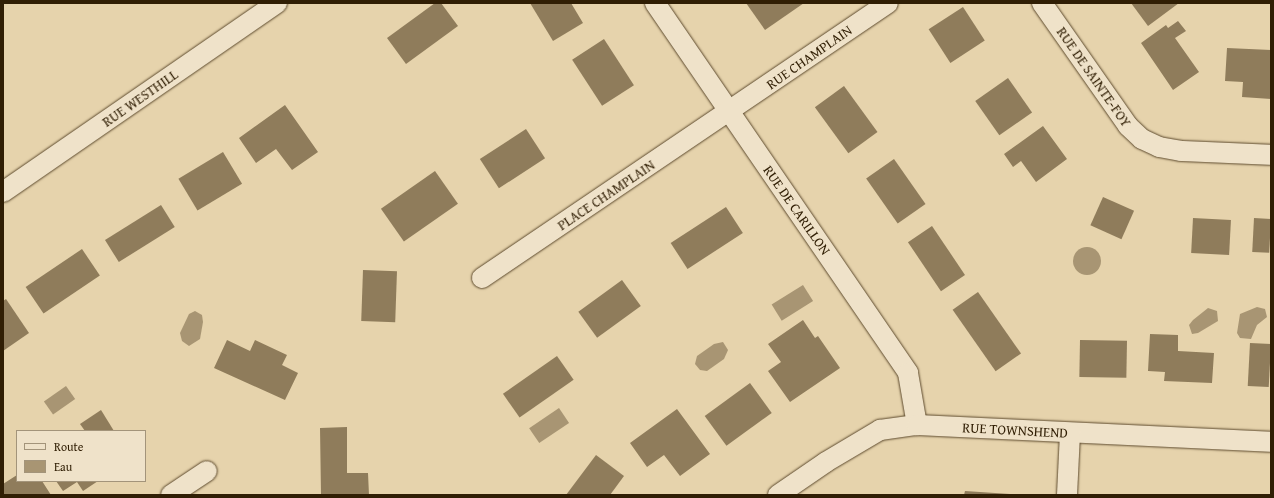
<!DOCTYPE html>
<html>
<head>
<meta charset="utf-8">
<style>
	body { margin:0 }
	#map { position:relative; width:1274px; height:498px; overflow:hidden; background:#e6d3ac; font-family:"Gentium Book Plus",serif }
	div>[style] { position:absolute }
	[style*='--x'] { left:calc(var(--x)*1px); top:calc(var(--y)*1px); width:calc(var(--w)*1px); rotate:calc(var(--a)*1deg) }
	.water>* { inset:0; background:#a89573; transform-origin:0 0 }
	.round { border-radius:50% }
	.building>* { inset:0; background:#8f7c5b; transform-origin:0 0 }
	.roads { filter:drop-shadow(0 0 1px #5e4b2e) drop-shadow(0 0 1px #5e4b2e) }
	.street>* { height:20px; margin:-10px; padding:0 10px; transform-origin:10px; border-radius:10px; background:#efe2c9 }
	span { translate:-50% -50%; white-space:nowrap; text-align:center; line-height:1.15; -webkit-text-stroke:3.5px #efe2c9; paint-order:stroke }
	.street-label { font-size:14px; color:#301e04 }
	.frame { position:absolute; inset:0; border:4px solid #301e04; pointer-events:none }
	.legend { position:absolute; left:16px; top:430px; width:130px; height:52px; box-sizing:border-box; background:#efe2c9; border:1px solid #a3947a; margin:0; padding:5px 7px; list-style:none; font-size:12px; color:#301e04 }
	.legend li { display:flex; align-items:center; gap:8px; height:20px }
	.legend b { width:20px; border:1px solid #a3947a }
</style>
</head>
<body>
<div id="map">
	<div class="water">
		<i class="round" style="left:1073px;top:247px;width:28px;height:28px"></i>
		<i style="left:803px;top:285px;width:19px;height:37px;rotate:58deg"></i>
		<i style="clip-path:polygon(1257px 307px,1265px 309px,1267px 317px,1257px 325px,1251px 339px,1240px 338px,1237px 333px,1240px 314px)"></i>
		<i style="clip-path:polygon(1208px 308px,1217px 311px,1218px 321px,1198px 333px,1192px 334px,1189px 325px,1193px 320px)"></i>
		<i style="clip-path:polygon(195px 311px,202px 315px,203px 322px,200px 339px,189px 346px,182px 341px,180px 333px,189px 314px)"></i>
		<i style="clip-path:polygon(723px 342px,728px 350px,724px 359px,707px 371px,700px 370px,695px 364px,697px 356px,714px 344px)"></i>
		<i style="left:66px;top:386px;width:16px;height:27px;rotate:55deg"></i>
		<i style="left:559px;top:408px;width:18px;height:36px;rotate:56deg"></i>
	</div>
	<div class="building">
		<i style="clip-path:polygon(435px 3px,441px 3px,458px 26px,406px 64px,387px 38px)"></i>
		<i style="clip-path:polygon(530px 3px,571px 3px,583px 23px,553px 41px)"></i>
		<i style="clip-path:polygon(746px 3px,804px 3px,765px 30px)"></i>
		<i style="clip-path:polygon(1131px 3px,1179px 3px,1148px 26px)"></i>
		<i style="left:963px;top:7px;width:40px;height:41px;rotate:57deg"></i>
		<i style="clip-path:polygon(1178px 21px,1186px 31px,1175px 38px,1199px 72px,1173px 90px,1141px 43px,1166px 25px,1168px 28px)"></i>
		<i style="left:604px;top:39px;width:55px;height:38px;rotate:57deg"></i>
		<i style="clip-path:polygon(1227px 48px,1271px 50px,1271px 99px,1242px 97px,1243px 82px,1225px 81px)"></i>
		<i style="left:1008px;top:78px;width:42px;height:40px;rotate:55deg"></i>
		<i style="left:844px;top:86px;width:57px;height:36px;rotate:54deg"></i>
		<i style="clip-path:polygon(285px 105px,318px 152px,292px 170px,276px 149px,256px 163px,239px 138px)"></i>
		<i style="clip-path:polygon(1043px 126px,1067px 159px,1036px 182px,1021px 161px,1013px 167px,1004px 154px)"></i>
		<i style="left:526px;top:129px;width:35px;height:55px;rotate:57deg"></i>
		<i style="left:223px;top:152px;width:37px;height:52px;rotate:59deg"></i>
		<i style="left:894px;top:159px;width:55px;height:34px;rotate:55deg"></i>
		<i style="left:435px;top:171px;width:40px;height:66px;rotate:55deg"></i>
		<i style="left:1103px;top:197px;width:34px;height:31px;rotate:24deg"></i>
		<i style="left:161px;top:205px;width:26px;height:66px;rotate:58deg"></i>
		<i style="left:726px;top:207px;width:31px;height:66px;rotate:57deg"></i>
		<i style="left:1193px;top:218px;width:38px;height:35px;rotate:3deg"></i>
		<i style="left:1254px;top:218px;width:17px;height:34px;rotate:3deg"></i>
		<i style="left:932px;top:226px;width:59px;height:29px;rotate:56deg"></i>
		<i style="left:82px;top:249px;width:32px;height:68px;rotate:56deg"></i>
		<i style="left:363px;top:270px;width:34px;height:51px;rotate:2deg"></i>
		<i style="left:622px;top:280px;width:32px;height:54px;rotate:54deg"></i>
		<i style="left:978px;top:292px;width:75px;height:31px;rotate:55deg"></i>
		<i style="clip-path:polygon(6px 299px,29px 333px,3px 351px,3px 301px)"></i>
		<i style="clip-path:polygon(803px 320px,815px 338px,818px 336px,840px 368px,790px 402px,768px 371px,781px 362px,768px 344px)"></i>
		<i style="clip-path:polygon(1150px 334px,1178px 335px,1178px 351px,1214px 353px,1212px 383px,1164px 381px,1165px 372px,1148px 371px)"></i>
		<i style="clip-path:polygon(227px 340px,250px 351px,255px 340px,287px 355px,282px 365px,298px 373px,285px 400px,214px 368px)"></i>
		<i style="left:1080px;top:340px;width:47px;height:37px;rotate:1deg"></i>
		<i style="left:1250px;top:343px;width:21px;height:43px;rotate:3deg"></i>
		<i style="left:557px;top:356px;width:29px;height:66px;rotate:55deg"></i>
		<i style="left:750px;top:383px;width:37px;height:56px;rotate:54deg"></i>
		<i style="clip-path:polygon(677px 409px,710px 454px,680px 476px,664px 455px,647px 467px,630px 443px)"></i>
		<i style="clip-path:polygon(101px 410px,114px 431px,85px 431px,80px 424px)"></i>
		<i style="clip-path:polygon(347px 427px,347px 473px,368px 473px,369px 495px,321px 495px,320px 428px)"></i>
		<i style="clip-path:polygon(596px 455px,624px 476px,610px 495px,566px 495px)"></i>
		<i style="clip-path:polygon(17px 475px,17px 481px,42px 481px,51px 495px,3px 495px,3px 484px)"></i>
		<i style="clip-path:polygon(56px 481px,98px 481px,83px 491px,77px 482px,63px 491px)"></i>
		<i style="clip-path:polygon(965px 491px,1010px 494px,1010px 495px,964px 495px)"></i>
	</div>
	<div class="roads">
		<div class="street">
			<i style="--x:655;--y:3;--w:448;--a:55.6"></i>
			<i style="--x:908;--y:373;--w:53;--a:80.2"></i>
			<i style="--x:1042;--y:3;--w:150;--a:55"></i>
			<i style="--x:1128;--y:126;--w:19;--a:43"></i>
			<i style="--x:1142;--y:139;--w:19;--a:25"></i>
			<i style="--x:1159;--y:147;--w:22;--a:10"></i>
			<i style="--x:1181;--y:151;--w:90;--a:2.5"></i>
			<i style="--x:3;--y:192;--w:333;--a:-34.6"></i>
			<i style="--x:482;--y:278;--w:490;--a:-34.1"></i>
			<i style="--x:171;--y:495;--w:43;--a:-33.7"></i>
			<i style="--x:778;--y:495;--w:58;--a:-34.5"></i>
			<i style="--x:826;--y:462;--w:63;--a:-30.7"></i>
			<i style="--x:880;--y:430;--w:37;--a:-8"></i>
			<i style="--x:917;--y:425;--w:354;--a:2.7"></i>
			<i style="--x:1067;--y:495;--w:62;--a:-87.2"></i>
		</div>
	</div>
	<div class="street-label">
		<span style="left:809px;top:57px;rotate:-35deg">RUE CHAMPLAIN</span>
		<span style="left:1094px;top:77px;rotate:55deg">RUE DE SAINTE-FOY</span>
		<span style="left:140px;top:98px;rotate:-35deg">RUE WESTHILL</span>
		<span style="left:606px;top:195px;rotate:-34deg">PLACE CHAMPLAIN</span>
		<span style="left:797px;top:210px;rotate:55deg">RUE DE CARILLON</span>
		<span style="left:1015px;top:430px;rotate:3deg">RUE TOWNSHEND</span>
	</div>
	<div class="frame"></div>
	<ul class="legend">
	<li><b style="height:5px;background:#efe2c9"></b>Route</li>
	<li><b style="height:11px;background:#a89573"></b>Eau</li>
	</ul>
</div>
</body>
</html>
